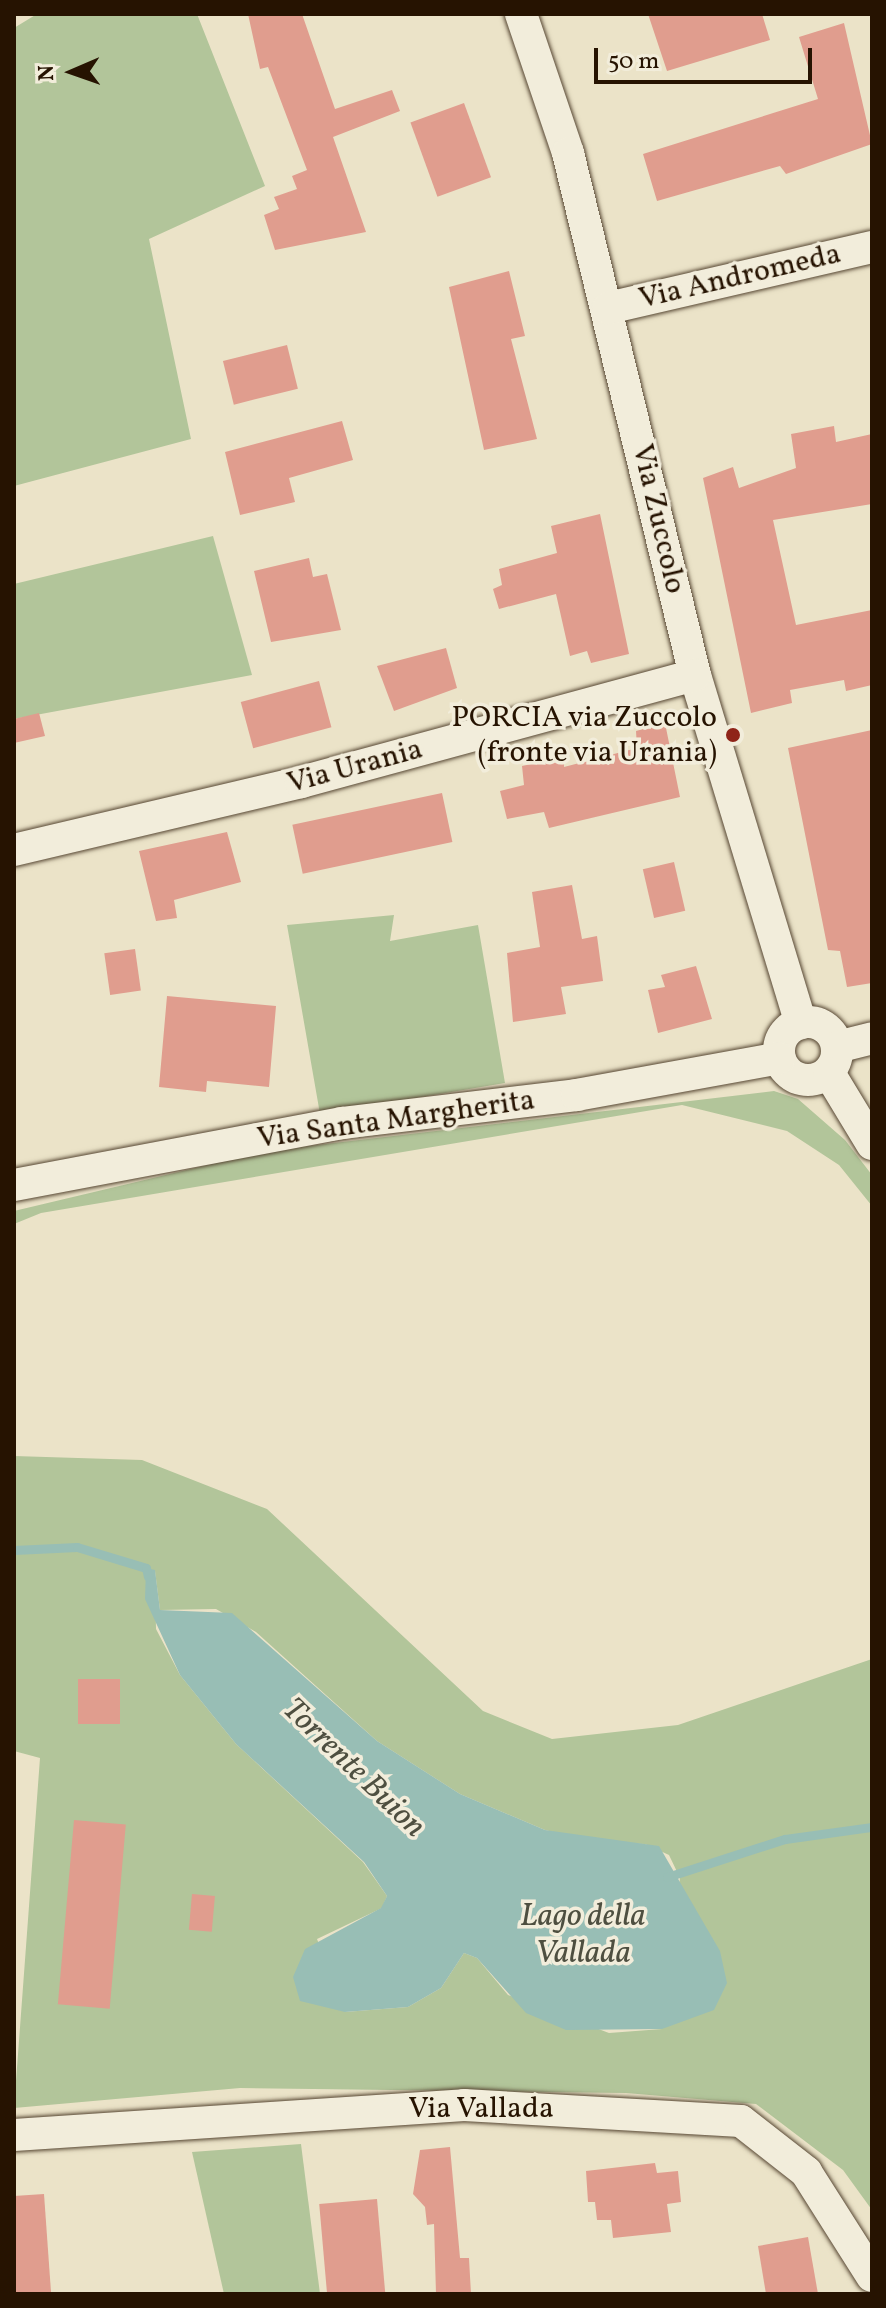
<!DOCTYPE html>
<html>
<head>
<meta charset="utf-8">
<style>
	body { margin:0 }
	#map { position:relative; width:886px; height:2308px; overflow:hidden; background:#ebe3c8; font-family:Vollkorn,serif }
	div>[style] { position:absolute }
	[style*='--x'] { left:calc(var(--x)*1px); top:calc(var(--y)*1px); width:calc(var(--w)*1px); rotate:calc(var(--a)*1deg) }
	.green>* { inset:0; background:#b2c59a }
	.water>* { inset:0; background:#98beb5 }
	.stream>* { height:9px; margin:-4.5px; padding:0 4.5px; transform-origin:4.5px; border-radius:4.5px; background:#98beb5 }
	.building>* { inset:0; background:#e09d8e; transform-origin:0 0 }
	.roads { filter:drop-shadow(0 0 2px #574733) drop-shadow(0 0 2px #574733) }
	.street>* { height:32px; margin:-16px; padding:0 16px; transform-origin:16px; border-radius:16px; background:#f2eddb }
	.street>.ring { margin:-16px; padding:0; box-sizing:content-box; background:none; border:32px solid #f2eddb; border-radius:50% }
	.dots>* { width:22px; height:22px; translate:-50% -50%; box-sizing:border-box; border:4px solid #f2eddb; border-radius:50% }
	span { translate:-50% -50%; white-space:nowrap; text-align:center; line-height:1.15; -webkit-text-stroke:7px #f2eddb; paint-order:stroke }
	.street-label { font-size:30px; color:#261301 }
	.poi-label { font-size:30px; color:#261301 }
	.right { translate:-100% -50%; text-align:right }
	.water-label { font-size:32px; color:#4e4f40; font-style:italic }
	.frame { position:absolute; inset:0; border:16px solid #261301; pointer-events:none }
	.north { position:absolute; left:32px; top:32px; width:80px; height:80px; -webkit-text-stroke:6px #f2eddb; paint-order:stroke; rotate:268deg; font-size:22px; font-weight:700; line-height:32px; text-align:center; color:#261301 }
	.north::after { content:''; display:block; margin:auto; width:28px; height:36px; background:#261301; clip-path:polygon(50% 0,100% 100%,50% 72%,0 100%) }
	.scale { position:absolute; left:594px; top:48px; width:218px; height:36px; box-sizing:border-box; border:4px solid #261301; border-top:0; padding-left:10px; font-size:24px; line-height:28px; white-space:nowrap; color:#261301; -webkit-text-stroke:6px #f2eddb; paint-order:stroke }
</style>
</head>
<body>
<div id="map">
	<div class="green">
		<i style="clip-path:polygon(37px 14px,197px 14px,265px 186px,149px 239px,191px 439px,14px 486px,14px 28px)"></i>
		<i style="clip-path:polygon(213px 536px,252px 675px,14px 719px,14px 584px)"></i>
		<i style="clip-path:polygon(394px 915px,390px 941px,478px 925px,505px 1083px,320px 1114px,287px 925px)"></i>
		<i style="clip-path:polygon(774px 1091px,798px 1099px,845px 1140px,872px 1175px,872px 1206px,839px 1165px,787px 1131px,682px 1105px,41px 1213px,14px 1224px,14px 1211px,266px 1151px)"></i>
		<i style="clip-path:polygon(evenodd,14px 1456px,142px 1460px,267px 1509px,483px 1711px,552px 1739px,678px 1725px,872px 1659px,872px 2210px,843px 2170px,756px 2104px,626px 2093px,240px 2088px,14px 2108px,40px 1758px,14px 1751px,14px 1456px,155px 1571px,160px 1610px,216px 1609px,256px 1632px,377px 1741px,460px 1794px,545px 1830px,600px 1843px,645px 1844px,669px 1855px,680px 1878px,662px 2029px,609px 2033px,508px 1995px,477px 1958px,464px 1953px,441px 1988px,408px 2007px,345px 2012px,317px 1939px,382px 1908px,387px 1896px,363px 1862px,236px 1744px,180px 1675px,156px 1629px,155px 1571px)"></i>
		<i style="clip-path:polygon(301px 2144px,320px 2294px,224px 2294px,192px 2152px)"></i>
	</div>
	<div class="water">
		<i style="clip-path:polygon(146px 1568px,155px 1570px,160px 1610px,232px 1613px,377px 1741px,460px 1794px,545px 1830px,659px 1846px,720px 1951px,727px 1983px,714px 2010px,662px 2029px,566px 2030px,526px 2013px,477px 1958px,464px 1953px,441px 1988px,408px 2007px,345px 2012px,300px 2001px,293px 1977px,305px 1949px,381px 1908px,387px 1896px,364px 1862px,236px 1744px,180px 1675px,145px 1599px)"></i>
	</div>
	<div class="stream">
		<i style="--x:14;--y:1550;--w:63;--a:-2.7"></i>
		<i style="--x:77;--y:1547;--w:72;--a:16.9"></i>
		<i style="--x:146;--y:1568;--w:9;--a:77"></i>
		<i style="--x:667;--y:1877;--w:124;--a:-17.9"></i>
		<i style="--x:785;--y:1839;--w:88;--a:-7.9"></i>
	</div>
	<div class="building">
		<i style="clip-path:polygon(248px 14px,302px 14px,335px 109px,392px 90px,400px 111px,333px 137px,366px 232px,275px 250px,264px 215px,279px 209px,274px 197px,297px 189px,292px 176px,307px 170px,268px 67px,260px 69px)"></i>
		<i style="clip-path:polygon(648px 14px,762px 14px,770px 40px,667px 71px)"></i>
		<i style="clip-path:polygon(844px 23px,872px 144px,786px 174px,780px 166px,657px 201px,643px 154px,818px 99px,799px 37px)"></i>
		<i style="left:464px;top:103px;width:79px;height:57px;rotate:70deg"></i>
		<i style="clip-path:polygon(509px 271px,525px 336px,511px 339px,537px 439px,484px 450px,449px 287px)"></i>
		<i style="left:287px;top:345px;width:45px;height:66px;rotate:76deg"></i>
		<i style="clip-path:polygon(342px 421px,353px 460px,289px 478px,295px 502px,240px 515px,225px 452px)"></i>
		<i style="clip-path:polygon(834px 426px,836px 442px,872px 434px,872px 504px,773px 520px,796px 625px,872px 610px,872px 685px,846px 691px,844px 680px,790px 690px,792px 703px,751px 713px,703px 478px,733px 467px,739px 488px,796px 468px,791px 434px)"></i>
		<i style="clip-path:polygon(600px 514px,629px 654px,591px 663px,587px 651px,570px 656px,556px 594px,499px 609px,493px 589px,502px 585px,499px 569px,557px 553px,551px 526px)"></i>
		<i style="clip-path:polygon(309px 558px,313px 577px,327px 574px,341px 630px,271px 642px,254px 571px)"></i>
		<i style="clip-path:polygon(446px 648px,457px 688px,394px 711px,377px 666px)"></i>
		<i style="left:319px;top:681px;width:48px;height:81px;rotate:75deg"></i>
		<i style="clip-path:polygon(39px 713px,45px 736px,14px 743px,14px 719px)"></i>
		<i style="clip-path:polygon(665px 723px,680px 797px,549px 828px,544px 812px,507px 819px,500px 791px,524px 785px,522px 766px,564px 757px,564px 767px,637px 748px,636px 731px)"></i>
		<i style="clip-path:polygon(872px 730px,872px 983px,847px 987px,840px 951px,828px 950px,788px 748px)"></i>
		<i style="left:442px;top:793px;width:50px;height:153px;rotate:78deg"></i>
		<i style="clip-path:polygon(227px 832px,241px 882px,174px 900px,177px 918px,156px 921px,139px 851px)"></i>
		<i style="left:674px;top:862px;width:50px;height:32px;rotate:77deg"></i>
		<i style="clip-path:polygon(572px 885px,582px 939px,597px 936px,603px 981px,561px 987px,566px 1014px,513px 1022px,507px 953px,540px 947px,532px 892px)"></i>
		<i style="left:135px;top:949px;width:42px;height:31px;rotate:82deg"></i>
		<i style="clip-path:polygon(696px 966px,712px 1019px,658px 1033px,648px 990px,665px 987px,661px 975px)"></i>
		<i style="clip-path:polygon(167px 996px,276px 1006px,269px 1087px,207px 1081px,206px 1092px,159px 1087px)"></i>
		<i style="left:78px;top:1679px;width:42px;height:45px"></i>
		<i style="left:74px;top:1820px;width:52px;height:185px;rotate:5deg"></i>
		<i style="left:192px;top:1894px;width:23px;height:36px;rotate:5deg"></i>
		<i style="clip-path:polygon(450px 2147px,460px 2258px,469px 2258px,471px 2294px,436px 2294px,434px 2224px,427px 2225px,425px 2207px,413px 2194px,420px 2150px)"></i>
		<i style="clip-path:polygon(655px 2163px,657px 2173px,678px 2171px,681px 2202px,667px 2204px,671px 2232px,613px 2238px,611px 2220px,597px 2220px,595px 2202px,588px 2202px,586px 2171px)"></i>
		<i style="clip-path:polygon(44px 2194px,51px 2292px,14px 2294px,14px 2196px)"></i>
		<i style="left:377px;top:2199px;width:95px;height:58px;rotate:85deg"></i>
		<i style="clip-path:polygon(808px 2237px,818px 2294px,766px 2294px,758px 2246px)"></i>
	</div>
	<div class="roads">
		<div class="street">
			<i style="--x:521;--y:14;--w:147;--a:71.3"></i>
			<i style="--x:568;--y:153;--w:537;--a:76.33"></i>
			<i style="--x:695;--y:675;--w:364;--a:73.1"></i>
			<i style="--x:608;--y:308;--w:271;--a:-13"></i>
			<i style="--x:14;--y:850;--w:295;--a:-13.3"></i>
			<i style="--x:301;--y:782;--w:408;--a:-15.2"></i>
			<i class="ring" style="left:779px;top:1022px;width:26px;height:26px"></i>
			<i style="--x:837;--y:1047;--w:36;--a:-14"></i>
			<i style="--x:829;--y:1073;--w:83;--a:58.8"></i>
			<i style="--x:14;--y:1185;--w:334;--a:-10.7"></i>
			<i style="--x:342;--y:1123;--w:237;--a:-6.8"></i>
			<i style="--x:577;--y:1095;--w:206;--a:-10.3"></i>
			<i style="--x:14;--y:2135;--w:451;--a:-3.8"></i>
			<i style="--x:464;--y:2105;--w:277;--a:3.3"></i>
			<i style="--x:741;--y:2121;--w:83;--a:38.1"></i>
			<i style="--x:806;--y:2172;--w:123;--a:57.6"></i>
		</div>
	</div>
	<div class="dots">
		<i style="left:733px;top:735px;background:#8f2418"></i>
	</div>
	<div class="street-label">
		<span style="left:740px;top:277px;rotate:-13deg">Via Andromeda</span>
		<span style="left:658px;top:519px;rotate:77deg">Via Zuccolo</span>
		<span style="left:355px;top:767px;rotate:-15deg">Via Urania</span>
		<span style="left:396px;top:1120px;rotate:-8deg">Via Santa Margherita</span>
		<span style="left:481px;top:2109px">Via Vallada</span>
	</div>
	<div class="poi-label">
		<span class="right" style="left:717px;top:735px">PORCIA via Zuccolo<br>(fronte via Urania)</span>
	</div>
	<div class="water-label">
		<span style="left:353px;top:1769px;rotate:44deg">Torrente Buion</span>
		<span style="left:583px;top:1936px">Lago della<br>Vallada</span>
	</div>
	<div class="frame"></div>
	<div class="north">N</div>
	<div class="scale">50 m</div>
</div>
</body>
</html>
